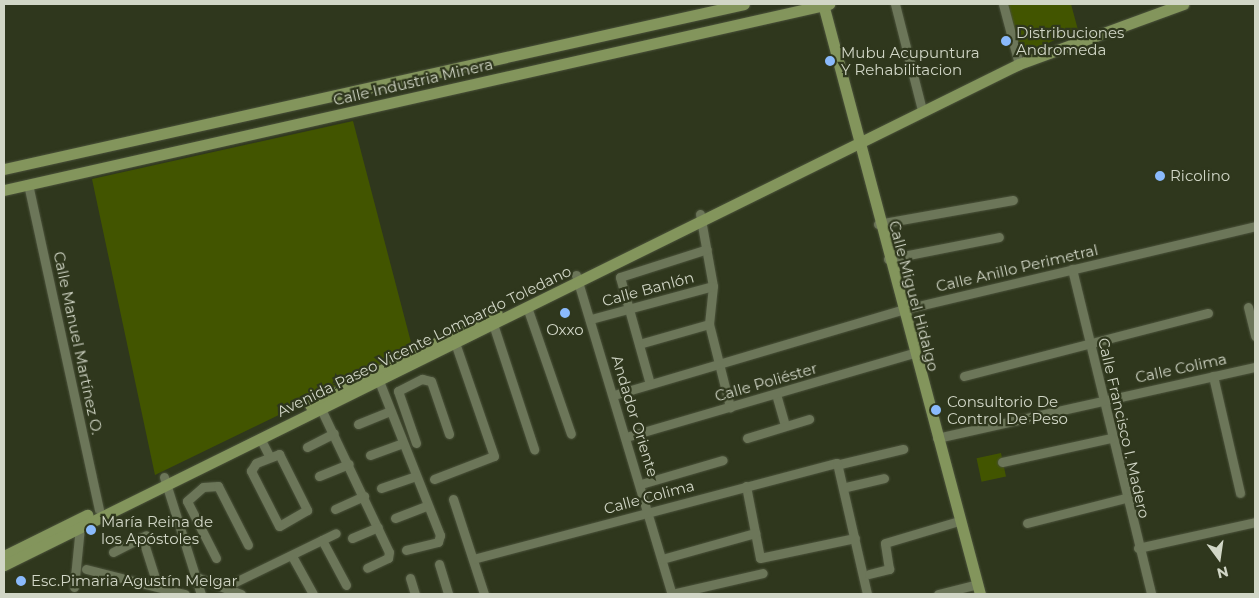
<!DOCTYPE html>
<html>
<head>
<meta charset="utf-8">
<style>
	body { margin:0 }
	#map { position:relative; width:1259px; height:598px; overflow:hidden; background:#2f371d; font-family:Montserrat,sans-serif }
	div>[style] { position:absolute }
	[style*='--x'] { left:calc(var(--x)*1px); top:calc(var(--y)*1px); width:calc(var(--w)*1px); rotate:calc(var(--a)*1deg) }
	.green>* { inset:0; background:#425500; transform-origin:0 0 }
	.roads { filter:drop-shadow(0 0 1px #4b523b) drop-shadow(0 0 1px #4b523b) }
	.minor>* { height:9px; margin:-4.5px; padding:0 4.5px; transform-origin:4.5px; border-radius:4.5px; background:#6c7659 }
	.major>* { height:11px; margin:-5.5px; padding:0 5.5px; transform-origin:5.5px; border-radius:5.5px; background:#83955c }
	.dots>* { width:14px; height:14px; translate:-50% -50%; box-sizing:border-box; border:2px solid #2f371d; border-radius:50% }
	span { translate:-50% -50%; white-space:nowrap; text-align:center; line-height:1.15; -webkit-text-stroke:4.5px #2f371d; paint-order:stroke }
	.poi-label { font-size:15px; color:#d1d6c6 }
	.left { translate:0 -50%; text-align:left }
	.street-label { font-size:15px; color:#d1d6c6 }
	.frame { position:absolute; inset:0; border:5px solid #d1d6c6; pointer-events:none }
	.north { position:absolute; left:1194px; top:533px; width:50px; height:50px; -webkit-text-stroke:4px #2f371d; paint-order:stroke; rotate:166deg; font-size:14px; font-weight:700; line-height:20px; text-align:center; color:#d1d6c6 }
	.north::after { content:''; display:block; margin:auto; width:18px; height:22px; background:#d1d6c6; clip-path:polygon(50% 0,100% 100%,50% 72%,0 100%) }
</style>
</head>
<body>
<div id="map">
	<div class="green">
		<i style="clip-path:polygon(1005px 4px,1071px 4px,1078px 30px,1020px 55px)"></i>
		<i style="clip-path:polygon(353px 121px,413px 350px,155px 475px,92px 179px)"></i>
		<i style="left:1001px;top:453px;width:24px;height:25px;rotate:78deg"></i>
	</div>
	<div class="roads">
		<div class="minor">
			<i style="--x:895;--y:4;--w:109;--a:75.7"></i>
			<i style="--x:1003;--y:4;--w:62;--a:75.1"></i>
			<i style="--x:28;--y:184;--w:333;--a:77.7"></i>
			<i style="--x:700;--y:214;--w:73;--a:79.8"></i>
			<i style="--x:713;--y:286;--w:38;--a:96"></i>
			<i style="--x:709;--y:324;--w:86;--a:75.8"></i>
			<i style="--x:878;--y:224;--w:137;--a:-10.1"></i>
			<i style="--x:888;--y:259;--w:113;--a:-11.2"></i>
			<i style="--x:1072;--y:269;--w:334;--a:76.3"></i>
			<i style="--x:576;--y:275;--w:333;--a:73.3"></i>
			<i style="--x:527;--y:307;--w:134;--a:70.9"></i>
			<i style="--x:1248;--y:307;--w:30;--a:76"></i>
			<i style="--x:591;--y:319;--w:126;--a:-15.1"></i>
			<i style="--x:493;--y:324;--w:132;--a:71.8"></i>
			<i style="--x:639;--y:344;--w:73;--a:-15.9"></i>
			<i style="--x:964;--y:376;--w:252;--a:-14.5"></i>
			<i style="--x:1213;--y:376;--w:120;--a:77"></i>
			<i style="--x:379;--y:381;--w:166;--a:68.4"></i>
			<i style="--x:440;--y:535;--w:7;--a:106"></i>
			<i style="--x:438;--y:542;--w:33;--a:166"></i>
			<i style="--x:650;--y:384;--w:111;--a:-105.7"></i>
			<i style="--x:620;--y:277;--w:91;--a:-17.8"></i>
			<i style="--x:776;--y:394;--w:33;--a:74"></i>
			<i style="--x:614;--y:395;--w:299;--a:-16.5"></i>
			<i style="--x:901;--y:310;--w:364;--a:-13.3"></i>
			<i style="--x:321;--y:409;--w:158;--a:64.6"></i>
			<i style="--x:389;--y:552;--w:6;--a:99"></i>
			<i style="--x:388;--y:558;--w:23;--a:155"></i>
			<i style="--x:358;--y:424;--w:35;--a:-22"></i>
			<i style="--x:626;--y:437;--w:299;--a:-16.3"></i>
			<i style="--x:260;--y:438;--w:20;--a:63"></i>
			<i style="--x:747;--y:438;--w:65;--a:-17"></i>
			<i style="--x:937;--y:438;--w:326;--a:-12.6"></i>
			<i style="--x:416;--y:443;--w:55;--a:-109.1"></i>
			<i style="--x:398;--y:391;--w:27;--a:-27"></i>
			<i style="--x:422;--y:379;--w:9;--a:13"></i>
			<i style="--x:431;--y:381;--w:56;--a:71.2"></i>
			<i style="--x:307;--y:447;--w:30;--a:-27"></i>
			<i style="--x:279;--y:454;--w:63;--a:63.4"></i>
			<i style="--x:307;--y:510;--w:32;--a:150"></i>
			<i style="--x:279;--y:526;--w:62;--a:-117"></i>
			<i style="--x:251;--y:471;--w:9;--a:-58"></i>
			<i style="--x:256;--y:463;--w:25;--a:-21"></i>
			<i style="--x:370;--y:455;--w:35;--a:-20"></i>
			<i style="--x:1002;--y:462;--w:112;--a:-12.4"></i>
			<i style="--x:840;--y:464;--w:65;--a:-13.4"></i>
			<i style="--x:319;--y:476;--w:32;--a:-22"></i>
			<i style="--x:164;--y:477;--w:123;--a:72.5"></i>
			<i style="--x:434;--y:479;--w:64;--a:-21"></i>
			<i style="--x:494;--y:456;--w:120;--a:-109"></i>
			<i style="--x:641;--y:484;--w:85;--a:-16.3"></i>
			<i style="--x:746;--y:486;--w:73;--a:79"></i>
			<i style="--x:760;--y:558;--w:97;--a:-11.9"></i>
			<i style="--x:846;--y:487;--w:39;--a:-13"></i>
			<i style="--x:381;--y:488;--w:37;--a:-19"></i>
			<i style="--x:453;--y:499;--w:100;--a:71.9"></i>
			<i style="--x:335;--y:509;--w:32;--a:-24"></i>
			<i style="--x:395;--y:518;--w:34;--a:-21"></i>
			<i style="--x:1027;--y:523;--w:102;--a:-14.2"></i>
			<i style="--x:142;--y:537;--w:52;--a:72.3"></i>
			<i style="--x:352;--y:538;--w:28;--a:-23"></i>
			<i style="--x:322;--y:540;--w:51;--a:61.9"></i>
			<i style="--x:1138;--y:548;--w:120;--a:-12.5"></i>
			<i style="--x:113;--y:552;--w:37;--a:-27"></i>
			<i style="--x:292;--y:556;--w:43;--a:61.1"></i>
			<i style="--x:216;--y:558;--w:64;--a:-117"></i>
			<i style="--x:187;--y:501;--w:21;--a:-41"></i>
			<i style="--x:203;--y:487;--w:15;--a:-4"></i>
			<i style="--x:218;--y:486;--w:66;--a:63"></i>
			<i style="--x:473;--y:559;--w:376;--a:-14.8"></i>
			<i style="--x:837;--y:463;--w:134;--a:77.1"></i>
			<i style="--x:662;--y:559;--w:97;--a:-15.6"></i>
			<i style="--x:439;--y:564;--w:31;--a:73"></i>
			<i style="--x:86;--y:569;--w:102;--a:14.2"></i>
			<i style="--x:869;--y:574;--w:21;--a:-14"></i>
			<i style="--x:889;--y:569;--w:26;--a:-99"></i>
			<i style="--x:885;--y:543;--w:77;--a:-16.6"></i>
			<i style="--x:196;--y:577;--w:48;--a:20.7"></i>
			<i style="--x:410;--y:578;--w:17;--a:73"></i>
			<i style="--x:74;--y:587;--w:60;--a:-84.3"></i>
			<i style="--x:225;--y:587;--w:123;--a:-25.9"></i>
			<i style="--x:672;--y:594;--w:93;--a:-13"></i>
			<i style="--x:938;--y:594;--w:41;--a:-14"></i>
		</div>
		<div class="major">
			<i style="--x:823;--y:4;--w:611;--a:75.1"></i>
			<i style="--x:4;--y:169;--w:758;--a:-12.57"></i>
			<i style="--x:4;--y:190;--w:846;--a:-12.71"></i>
			<i style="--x:310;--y:405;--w:208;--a:-26.2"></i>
			<i style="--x:4;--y:556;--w:93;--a:-26.3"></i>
			<i style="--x:4;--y:565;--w:1132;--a:-26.27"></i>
			<i style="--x:1019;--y:64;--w:175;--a:-20.1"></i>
		</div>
	</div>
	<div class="dots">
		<i style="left:1006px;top:41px;background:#8abafc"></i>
		<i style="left:830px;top:61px;background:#8abafc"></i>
		<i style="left:1160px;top:176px;background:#8abafc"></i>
		<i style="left:565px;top:313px;background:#8abafc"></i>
		<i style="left:936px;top:410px;background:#8abafc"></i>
		<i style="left:91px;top:530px;background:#8abafc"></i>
		<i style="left:21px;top:581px;background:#8abafc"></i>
	</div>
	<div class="poi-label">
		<span class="left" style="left:1016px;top:41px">Distribuciones<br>Andromeda</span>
		<span class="left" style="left:841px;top:61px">Mubu Acupuntura<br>Y Rehabilitacion</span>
		<span class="left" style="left:1170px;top:176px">Ricolino</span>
		<span style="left:565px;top:330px">Oxxo</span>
		<span class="left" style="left:947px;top:410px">Consultorio De<br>Control De Peso</span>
		<span class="left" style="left:101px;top:530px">María Reina de<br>los Apóstoles</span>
		<span class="left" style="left:31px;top:581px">Esc.Pimaria Agustín Melgar</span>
	</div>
	<div class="street-label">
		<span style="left:413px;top:82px;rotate:-13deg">Calle Industria Minera</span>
		<span style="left:1017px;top:268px;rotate:-13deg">Calle Anillo Perimetral</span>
		<span style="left:648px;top:289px;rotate:-15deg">Calle Banlón</span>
		<span style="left:914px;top:296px;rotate:75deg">Calle Miguel Hidalgo</span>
		<span style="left:424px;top:341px;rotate:-26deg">Avenida Paseo Vicente Lombardo Toledano</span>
		<span style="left:78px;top:343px;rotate:78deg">Calle Manuel Martínez O.</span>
		<span style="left:1181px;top:368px;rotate:-12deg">Calle Colima</span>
		<span style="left:766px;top:382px;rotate:-16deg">Calle Poliéster</span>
		<span style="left:635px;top:416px;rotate:73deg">Andador Oriente</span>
		<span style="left:1124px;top:428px;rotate:77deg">Calle Francisco I. Madero</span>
		<span style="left:649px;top:497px;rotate:-15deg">Calle Colima</span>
	</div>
	<div class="frame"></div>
	<div class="north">N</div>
</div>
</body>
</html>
